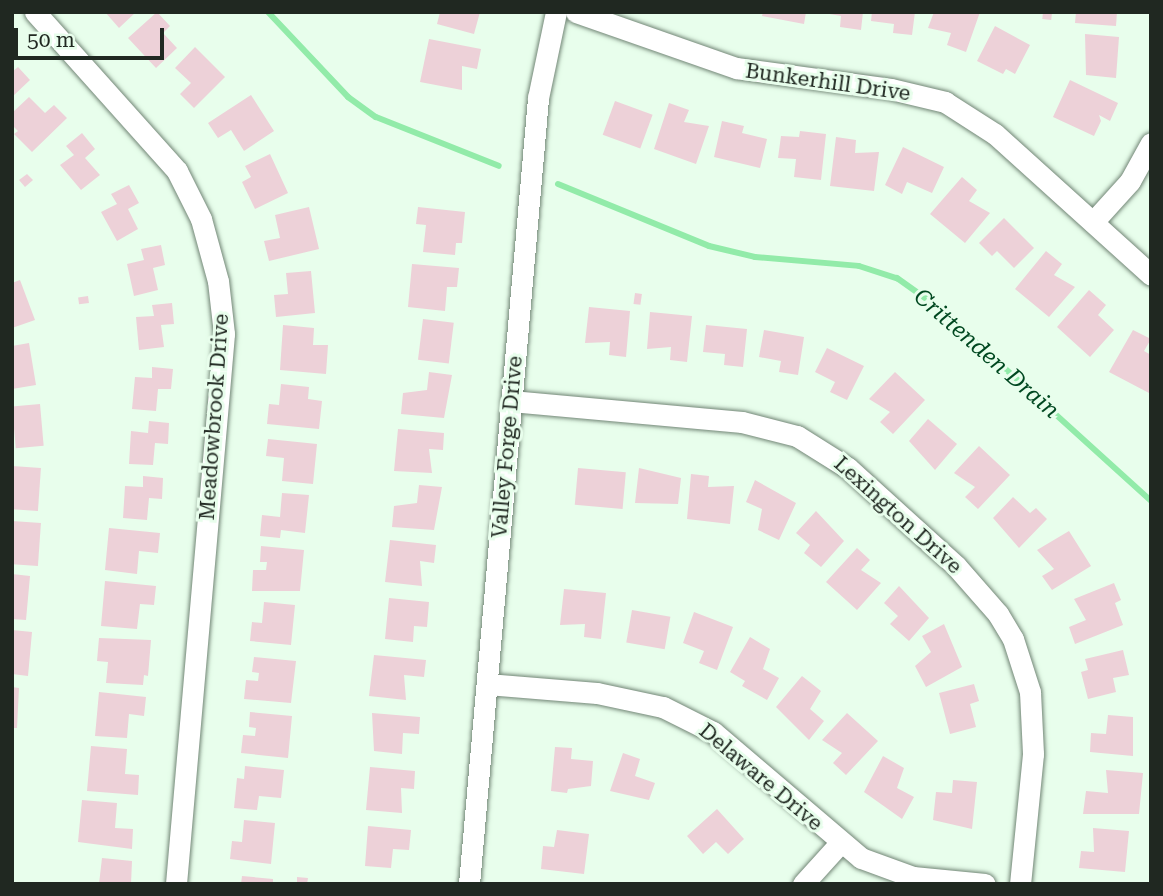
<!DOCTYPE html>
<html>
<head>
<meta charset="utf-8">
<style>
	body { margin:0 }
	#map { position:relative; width:1163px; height:896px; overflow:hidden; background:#e8feec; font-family:"Roboto Serif",serif }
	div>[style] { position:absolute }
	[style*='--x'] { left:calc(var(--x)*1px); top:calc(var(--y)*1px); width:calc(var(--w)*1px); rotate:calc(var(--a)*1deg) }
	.stream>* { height:6px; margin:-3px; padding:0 3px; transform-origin:3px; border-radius:3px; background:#92eba9 }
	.building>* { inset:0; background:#edd1d8; transform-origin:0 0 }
	.roads { filter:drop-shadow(0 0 2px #728676) drop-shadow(0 0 2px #728676) }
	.minor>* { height:21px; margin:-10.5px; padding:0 10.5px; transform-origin:10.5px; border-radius:10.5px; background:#fff }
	span { translate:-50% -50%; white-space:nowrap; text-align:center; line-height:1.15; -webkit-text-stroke:6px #e8feec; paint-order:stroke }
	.street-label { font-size:21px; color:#202821 }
	.water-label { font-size:23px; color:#004820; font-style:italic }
	.frame { position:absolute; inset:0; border:14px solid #202821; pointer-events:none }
	.scale { position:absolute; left:14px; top:28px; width:150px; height:32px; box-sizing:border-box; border:4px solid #202821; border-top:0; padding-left:9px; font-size:21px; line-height:24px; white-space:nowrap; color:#202821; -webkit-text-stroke:5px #e8feec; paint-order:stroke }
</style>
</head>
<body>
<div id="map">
	<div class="stream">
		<i style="--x:268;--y:12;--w:117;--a:46.7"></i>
		<i style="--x:348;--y:97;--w:34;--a:36"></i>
		<i style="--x:376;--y:117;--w:132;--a:21.7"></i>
		<i style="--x:558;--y:184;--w:163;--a:22.3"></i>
		<i style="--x:709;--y:246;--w:47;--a:13.4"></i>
		<i style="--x:755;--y:257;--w:104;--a:4.9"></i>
		<i style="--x:859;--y:266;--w:40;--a:18"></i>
		<i style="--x:897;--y:278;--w:47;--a:35.4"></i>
		<i style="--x:935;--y:305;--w:292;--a:42.2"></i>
	</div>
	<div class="building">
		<i style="clip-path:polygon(105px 12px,136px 12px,119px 28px)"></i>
		<i style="clip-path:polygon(157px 12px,170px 26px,163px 33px,177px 48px,156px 68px,128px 38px)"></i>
		<i style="clip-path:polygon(440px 12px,480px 12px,474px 34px,437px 24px)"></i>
		<i style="clip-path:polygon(763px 12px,806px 12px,804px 24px,762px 16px)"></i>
		<i style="clip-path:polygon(818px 12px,863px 12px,861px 30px,840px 27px,841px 16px)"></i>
		<i style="clip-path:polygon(872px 12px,915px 12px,912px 35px,893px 33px,894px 24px,871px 21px)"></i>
		<i style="clip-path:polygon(934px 12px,980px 12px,966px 52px,947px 45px,951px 33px,928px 28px)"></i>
		<i style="left:1043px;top:12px;width:9px;height:7px;rotate:6deg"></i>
		<i style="clip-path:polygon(1076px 12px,1117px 12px,1116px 26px,1075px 23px)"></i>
		<i style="clip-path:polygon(995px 26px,1030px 45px,1015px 74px,1006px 69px,1003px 74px,977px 61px)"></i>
		<i style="clip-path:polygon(1085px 34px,1119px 37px,1116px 78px,1086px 75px)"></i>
		<i style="clip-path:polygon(429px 39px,481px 49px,477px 69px,462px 66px,462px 90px,420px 82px)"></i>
		<i style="clip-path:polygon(195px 47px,225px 77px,194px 108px,180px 94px,191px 83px,175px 68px)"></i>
		<i style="clip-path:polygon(18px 67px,30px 80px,12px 97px,12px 72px)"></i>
		<i style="clip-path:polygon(1070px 80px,1118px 103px,1110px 121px,1099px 115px,1101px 121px,1094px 136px,1053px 117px)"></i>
		<i style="clip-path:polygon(251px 95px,274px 131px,244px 151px,231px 130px,218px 138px,208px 123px)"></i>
		<i style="clip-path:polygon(29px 97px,45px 113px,54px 105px,67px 118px,32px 152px,14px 134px,18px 131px,12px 125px,12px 113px)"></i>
		<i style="left:615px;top:101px;width:40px;height:36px;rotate:20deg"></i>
		<i style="clip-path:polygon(669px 103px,689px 110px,684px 122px,709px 126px,696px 164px,654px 149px)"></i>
		<i style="clip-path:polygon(722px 121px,744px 126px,742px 133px,767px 139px,760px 168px,714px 157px)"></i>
		<i style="clip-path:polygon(800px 131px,826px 134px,821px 180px,794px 177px,796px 159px,778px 158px,781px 136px,799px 137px)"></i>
		<i style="clip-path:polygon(82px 133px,95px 149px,85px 158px,100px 175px,81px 190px,60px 165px,74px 155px,66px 146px)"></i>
		<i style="clip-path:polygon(836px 137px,856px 140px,855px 153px,879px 152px,874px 191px,830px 186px)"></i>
		<i style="clip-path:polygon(903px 147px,944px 167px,932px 193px,907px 182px,902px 194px,885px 185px)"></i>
		<i style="clip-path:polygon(270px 154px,288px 193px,255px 209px,242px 182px,251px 177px,245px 166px)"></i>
		<i style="clip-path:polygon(27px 174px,33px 180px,25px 187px,19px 180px)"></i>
		<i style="clip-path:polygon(962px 177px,977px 190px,969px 201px,990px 213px,965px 243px,930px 214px)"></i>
		<i style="clip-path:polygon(129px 185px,139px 203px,128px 209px,138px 229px,117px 241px,101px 212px,117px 204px,111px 194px)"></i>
		<i style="clip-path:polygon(309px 207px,319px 249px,269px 261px,264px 241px,280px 238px,275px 215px)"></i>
		<i style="clip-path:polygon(418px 207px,465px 212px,462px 243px,456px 243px,455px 255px,423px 252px,426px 225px,416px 224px)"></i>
		<i style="clip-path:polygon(1004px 218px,1034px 248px,1014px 268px,997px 251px,992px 256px,979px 243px)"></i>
		<i style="clip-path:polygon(161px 245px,165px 265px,153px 268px,158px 290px,134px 296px,127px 264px,144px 260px,141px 249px)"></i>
		<i style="clip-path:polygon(1046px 251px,1062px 264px,1054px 275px,1075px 287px,1049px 317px,1015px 289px)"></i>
		<i style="clip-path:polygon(412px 264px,459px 268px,457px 287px,447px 287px,445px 311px,408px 307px)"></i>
		<i style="clip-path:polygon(311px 271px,315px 313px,276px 317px,274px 295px,288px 294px,286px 273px)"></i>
		<i style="clip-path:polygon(20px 280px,35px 320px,12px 328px,12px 283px)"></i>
		<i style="clip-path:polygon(1089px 290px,1106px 305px,1098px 315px,1114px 330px,1090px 357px,1057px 327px)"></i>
		<i style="left:635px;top:293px;width:7px;height:11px;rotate:8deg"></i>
		<i style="left:88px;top:296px;width:7px;height:10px;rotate:82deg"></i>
		<i style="clip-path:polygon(172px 303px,174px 324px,161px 325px,164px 347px,139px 350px,136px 317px,154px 316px,152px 305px)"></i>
		<i style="clip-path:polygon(589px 307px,630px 311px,626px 357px,609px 355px,610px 342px,585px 343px)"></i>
		<i style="clip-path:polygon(650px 312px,692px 316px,687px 362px,670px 360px,671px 347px,647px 349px)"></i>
		<i style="left:423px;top:319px;width:31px;height:41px;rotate:7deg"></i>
		<i style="clip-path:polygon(283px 325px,314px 328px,313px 345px,328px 345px,326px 374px,280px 370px)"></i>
		<i style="clip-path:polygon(706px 325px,747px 329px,743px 367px,724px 365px,725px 354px,703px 352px)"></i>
		<i style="clip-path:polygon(764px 330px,804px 337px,798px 375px,779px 372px,781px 361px,759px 357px)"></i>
		<i style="clip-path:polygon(1133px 330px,1151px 339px,1144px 351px,1151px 355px,1149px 393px,1109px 372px)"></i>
		<i style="clip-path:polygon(29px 343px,36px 385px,12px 389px,12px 346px)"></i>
		<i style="clip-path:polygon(827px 348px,864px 366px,847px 400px,830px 392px,835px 382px,815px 372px)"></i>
		<i style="clip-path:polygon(152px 367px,173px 369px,171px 389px,158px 389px,156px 411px,132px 409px,135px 377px,152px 378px)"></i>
		<i style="clip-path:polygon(429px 372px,452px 375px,444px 418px,401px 414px,403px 393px,427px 390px)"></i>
		<i style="clip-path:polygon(895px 372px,925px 400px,893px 434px,880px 422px,890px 412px,869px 399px)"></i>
		<i style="clip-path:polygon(281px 384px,309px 387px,308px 399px,322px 401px,319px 429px,267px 424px,269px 404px,279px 405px)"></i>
		<i style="left:40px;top:404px;width:42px;height:28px;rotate:85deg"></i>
		<i style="clip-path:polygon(928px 419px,957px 444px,935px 470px,909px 441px)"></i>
		<i style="clip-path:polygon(149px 421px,169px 423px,168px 444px,155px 443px,153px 465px,129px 464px,131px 431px,148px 433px)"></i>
		<i style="clip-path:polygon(398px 429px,444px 433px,443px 450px,429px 449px,432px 473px,394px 471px)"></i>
		<i style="clip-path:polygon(268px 439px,317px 444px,313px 484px,282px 481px,284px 458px,266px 456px)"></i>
		<i style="clip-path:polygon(979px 446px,1010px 475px,978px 509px,965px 497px,975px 487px,954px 473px)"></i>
		<i style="left:12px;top:466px;width:29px;height:43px;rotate:4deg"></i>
		<i style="left:578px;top:468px;width:48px;height:37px;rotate:5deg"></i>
		<i style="clip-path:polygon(639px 468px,681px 478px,678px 504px,635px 503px)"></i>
		<i style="clip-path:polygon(691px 474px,709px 476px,708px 487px,734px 486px,730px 524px,687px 519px)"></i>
		<i style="clip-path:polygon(143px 476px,163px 478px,162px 499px,149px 498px,147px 520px,123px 518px,125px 486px,143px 487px)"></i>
		<i style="clip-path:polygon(755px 480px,796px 503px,779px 540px,758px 530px,762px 509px,746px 502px)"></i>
		<i style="clip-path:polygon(419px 485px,442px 487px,434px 530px,392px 527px,394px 506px,417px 503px)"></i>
		<i style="clip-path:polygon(282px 493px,309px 495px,305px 533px,281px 530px,280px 538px,260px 536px,262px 515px,280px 517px)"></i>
		<i style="clip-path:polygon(1013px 497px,1030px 513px,1036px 508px,1047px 519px,1019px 548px,993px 518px)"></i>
		<i style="clip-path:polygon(816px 511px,844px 541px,821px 567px,804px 553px,810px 545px,796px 533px)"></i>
		<i style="left:12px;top:521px;width:29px;height:43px;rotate:4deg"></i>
		<i style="clip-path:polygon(109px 528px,160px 533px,158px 553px,139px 551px,137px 574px,105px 570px)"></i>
		<i style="clip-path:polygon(1069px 531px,1091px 566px,1052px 590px,1042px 576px,1054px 569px,1037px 550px)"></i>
		<i style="clip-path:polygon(390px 540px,436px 545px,434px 563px,420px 561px,422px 586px,385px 582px)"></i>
		<i style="clip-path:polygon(261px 546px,304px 550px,300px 591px,252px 591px,253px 570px,266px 570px,267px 562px,260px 562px)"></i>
		<i style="clip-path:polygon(857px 548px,870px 560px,861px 570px,881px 583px,857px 610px,826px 582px)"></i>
		<i style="clip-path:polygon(12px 574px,30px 576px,26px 620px,12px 619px)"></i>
		<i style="clip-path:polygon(105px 581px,156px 586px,154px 605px,140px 604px,137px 629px,101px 626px)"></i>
		<i style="clip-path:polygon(1114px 583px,1121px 600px,1115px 603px,1123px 625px,1075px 644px,1069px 627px,1086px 620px,1074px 599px)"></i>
		<i style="clip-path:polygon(899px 586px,929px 618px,909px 641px,890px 624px,898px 616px,884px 603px)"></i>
		<i style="clip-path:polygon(564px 589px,606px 593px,601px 639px,584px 637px,585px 624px,560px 625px)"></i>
		<i style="clip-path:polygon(389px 598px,429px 602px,427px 627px,414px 626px,413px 642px,385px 639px)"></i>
		<i style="clip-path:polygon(264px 602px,295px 605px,291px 645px,250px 641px,252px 622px,262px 623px)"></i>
		<i style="left:632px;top:610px;width:39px;height:33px;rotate:10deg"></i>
		<i style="clip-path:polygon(694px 612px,733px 627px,717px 670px,699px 663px,704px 651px,683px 643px)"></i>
		<i style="clip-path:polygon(944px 624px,962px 667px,926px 687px,915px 666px,931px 652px,922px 636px)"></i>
		<i style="clip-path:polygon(12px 630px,32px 632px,28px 676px,12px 674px)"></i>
		<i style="clip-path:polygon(750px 637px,770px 649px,763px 669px,779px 678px,767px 700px,742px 686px,745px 681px,730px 672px)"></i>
		<i style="clip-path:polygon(99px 638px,151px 640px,148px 676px,144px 675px,143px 685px,106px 683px,108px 662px,97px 661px)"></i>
		<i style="clip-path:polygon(1123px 650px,1129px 675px,1113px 678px,1116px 692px,1088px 699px,1081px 672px,1088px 670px,1085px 659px)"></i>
		<i style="clip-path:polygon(374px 655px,426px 660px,424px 677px,404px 675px,406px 700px,369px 696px)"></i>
		<i style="clip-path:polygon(254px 657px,296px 661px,291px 703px,244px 699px,246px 680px,258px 681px,259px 673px,252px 672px)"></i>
		<i style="clip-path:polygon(802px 676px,821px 691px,810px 709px,824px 721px,809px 740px,776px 707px)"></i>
		<i style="clip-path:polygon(974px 684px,979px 701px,970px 704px,976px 727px,950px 734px,939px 693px)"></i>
		<i style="clip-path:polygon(12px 687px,19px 688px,17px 728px,12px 728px)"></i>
		<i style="clip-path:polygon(99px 692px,146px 697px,144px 716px,129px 714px,127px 738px,95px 736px)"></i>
		<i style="clip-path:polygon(250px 712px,292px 716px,288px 758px,241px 753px,243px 735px,255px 736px,256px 728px,249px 727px)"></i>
		<i style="clip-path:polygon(372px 713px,420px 717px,419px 734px,403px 733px,402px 754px,374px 751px)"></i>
		<i style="clip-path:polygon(847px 713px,878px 741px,846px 775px,833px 763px,842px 753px,822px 740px)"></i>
		<i style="clip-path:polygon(1108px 715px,1133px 717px,1133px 756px,1090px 752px,1091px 733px,1106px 734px)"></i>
		<i style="clip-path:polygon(91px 746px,127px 749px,125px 774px,139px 775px,138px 795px,87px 791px)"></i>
		<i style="clip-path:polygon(555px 747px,572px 748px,571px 759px,593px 761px,591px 786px,568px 789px,567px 793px,551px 791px)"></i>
		<i style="clip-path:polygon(623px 753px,640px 759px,635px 776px,655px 783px,649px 800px,610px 791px)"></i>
		<i style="clip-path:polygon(883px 756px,904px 768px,897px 788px,914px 797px,902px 819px,864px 792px)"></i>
		<i style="clip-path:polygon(245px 766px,284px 770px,281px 798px,259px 796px,257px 810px,234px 808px,237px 778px,244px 779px)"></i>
		<i style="clip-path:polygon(370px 767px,415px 771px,414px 789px,401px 788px,402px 813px,366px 810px)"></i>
		<i style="clip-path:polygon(1106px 770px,1143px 773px,1139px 814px,1083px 814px,1086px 791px,1108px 793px)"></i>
		<i style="clip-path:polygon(953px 780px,977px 782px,972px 829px,933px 820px,936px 792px,952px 793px)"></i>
		<i style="clip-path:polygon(82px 800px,117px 803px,115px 828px,133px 829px,132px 849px,78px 842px)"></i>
		<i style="clip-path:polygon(717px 809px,744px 839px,728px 854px,716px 842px,703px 854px,687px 836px)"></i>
		<i style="clip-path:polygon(244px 820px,275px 823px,271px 864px,230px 859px,232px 841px,242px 842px)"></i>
		<i style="clip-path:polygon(368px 826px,411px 830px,409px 850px,393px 849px,391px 868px,365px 866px)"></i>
		<i style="clip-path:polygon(1093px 828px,1129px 831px,1125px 872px,1079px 868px,1081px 851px,1094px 852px)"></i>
		<i style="clip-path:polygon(557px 830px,589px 834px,584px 874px,541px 869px,543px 846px,554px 847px)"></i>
		<i style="clip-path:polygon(102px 858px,132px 861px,131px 884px,99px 884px)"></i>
		<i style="clip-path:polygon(242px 876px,273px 879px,273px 884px,241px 884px)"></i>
		<i style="clip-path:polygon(297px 877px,308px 878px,307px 884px,297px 884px)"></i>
	</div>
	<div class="roads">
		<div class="minor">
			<i style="--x:35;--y:12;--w:213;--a:48.2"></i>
			<i style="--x:177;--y:171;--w:54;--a:63.4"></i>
			<i style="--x:201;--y:219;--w:64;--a:74.7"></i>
			<i style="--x:218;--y:281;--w:53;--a:83.5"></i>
			<i style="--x:224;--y:334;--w:552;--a:94.99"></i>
			<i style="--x:576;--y:12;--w:170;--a:19.3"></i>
			<i style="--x:736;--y:68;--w:156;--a:7.7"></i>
			<i style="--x:891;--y:89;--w:56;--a:13.5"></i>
			<i style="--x:945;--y:102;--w:59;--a:32.6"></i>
			<i style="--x:995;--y:134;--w:210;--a:42.1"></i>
			<i style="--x:1093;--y:222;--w:55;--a:-47.9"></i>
			<i style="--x:1130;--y:181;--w:43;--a:-61.1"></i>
			<i style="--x:511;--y:401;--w:232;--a:5.2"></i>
			<i style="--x:742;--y:422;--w:57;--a:14.3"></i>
			<i style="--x:797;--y:436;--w:60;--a:32.1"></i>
			<i style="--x:848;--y:468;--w:146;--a:42.2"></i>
			<i style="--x:956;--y:566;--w:64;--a:48.8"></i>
			<i style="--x:998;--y:614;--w:29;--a:59"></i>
			<i style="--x:1013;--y:639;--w:56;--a:72.2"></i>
			<i style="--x:1030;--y:692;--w:62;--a:87.2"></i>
			<i style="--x:1033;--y:754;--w:131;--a:95.7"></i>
			<i style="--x:487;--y:684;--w:110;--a:4.7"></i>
			<i style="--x:597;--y:693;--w:67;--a:12"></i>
			<i style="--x:663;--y:707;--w:56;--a:26.6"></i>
			<i style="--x:713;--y:732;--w:194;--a:40.4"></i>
			<i style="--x:861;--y:858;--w:55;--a:20.1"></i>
			<i style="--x:913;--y:877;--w:72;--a:5.6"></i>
			<i style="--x:469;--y:884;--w:789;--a:-84.98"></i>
			<i style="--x:538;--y:98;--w:88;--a:-78.2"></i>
			<i style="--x:803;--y:884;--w:55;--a:-47.9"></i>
		</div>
	</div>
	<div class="street-label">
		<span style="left:828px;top:82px;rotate:8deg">Bunkerhill Drive</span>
		<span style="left:214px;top:417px;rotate:-86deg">Meadowbrook Drive</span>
		<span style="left:507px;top:447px;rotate:-85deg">Valley Forge Drive</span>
		<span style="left:898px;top:515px;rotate:42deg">Lexington Drive</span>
		<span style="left:761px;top:777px;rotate:40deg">Delaware Drive</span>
	</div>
	<div class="water-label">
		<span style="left:986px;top:354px;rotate:41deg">Crittenden Drain</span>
	</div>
	<div class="frame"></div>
	<div class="scale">50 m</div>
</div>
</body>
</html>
